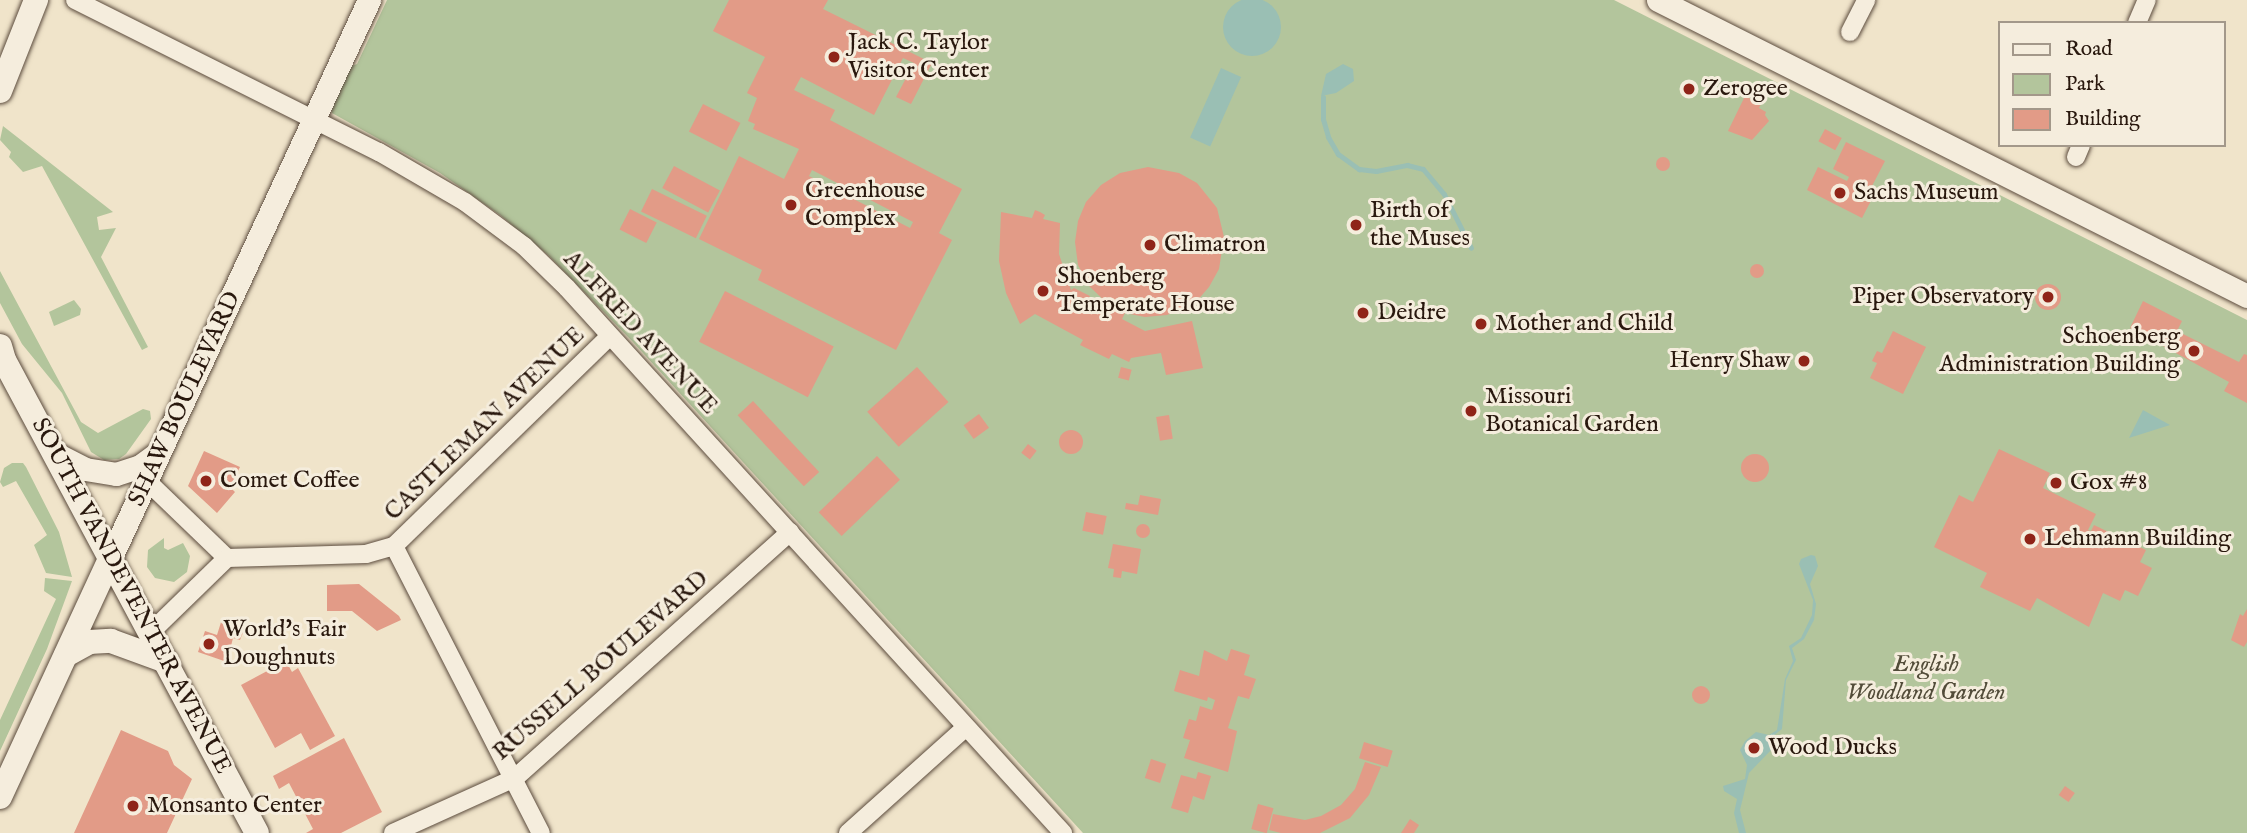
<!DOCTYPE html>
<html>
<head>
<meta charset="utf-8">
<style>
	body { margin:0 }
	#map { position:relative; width:2247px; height:833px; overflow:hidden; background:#f0e4ca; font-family:"IM FELL English",serif }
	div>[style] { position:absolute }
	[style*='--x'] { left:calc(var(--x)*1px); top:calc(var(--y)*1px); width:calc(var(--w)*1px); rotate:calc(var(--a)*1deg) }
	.green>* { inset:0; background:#b3c59c }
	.water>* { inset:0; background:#9abfb4; transform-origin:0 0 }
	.round { border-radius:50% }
	.stream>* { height:5px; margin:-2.5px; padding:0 2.5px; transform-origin:2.5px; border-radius:2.5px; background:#9abfb4 }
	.building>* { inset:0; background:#e29b87; transform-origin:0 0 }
	.roads { filter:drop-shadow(0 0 2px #5b4b3d) drop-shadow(0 0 2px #5b4b3d) }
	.minor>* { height:18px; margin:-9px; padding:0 9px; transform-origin:9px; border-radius:9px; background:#f5eddd }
	.tertiary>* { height:23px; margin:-11.5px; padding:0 11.5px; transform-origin:11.5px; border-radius:11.5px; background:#f5eddd }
	.secondary>* { height:24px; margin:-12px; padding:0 12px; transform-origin:12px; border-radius:12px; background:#f5eddd }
	.dots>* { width:19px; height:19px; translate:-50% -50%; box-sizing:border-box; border:4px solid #f5eddd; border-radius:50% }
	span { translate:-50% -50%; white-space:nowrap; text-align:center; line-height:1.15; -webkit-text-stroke:6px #f5eddd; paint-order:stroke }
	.poi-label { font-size:24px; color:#29180e }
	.left { translate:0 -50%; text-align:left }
	.right { translate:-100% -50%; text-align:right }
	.street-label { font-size:24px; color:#29180e }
	.park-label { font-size:24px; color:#524c39; font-style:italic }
	.legend { position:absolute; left:1998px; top:21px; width:228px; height:126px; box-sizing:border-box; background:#f5eddd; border:2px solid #a3988a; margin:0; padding:9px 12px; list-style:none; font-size:21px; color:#29180e }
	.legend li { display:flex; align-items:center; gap:14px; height:35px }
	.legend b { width:35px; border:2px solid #a3988a }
</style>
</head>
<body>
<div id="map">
	<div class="green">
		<i style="clip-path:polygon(387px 0,1614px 0,2247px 320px,2247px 833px,1083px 833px,632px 341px,548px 255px,500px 215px,440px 173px,332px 113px,331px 106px,349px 67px,357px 64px)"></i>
		<i style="clip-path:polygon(3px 126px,113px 212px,97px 217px,99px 230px,116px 228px,101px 257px,148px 347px,142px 350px,42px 166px,23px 172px,9px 157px,11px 152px,0 140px)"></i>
		<i style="clip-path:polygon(0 271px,81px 422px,98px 433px,143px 409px,150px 411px,151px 419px,126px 454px,119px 459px,104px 460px,91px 452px,62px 393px,22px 344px,0 303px)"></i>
		<i style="clip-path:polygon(74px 300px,81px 309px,80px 315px,54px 326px,49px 312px)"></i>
		<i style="clip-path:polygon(12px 463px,23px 463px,26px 467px,59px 532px,72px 577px,46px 573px,34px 545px,47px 535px,16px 481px,3px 487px,0 482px,4px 468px)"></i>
		<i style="clip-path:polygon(164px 538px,164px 548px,168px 550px,183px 543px,190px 556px,187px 572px,174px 582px,155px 578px,147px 567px,148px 550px)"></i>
		<i style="clip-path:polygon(45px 578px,72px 581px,47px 649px,0 751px,0 720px,56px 599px,44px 591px)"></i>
	</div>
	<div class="water">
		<i class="round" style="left:1223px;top:-2px;width:58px;height:58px"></i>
		<i style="clip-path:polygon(1343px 64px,1353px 69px,1354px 81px,1336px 93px,1321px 96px,1326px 74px)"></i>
		<i style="left:1221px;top:68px;width:22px;height:76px;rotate:24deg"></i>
		<i style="clip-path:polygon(2143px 410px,2170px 425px,2129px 438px)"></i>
		<i style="clip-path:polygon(1811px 555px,1815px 556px,1818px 566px,1810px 584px,1816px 604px,1814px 620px,1804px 639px,1792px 648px,1796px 660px,1786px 680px,1782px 729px,1772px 737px,1772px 749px,1749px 773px,1740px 810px,1746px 833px,1739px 833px,1734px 813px,1737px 799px,1724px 791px,1723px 786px,1745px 779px,1747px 765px,1740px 750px,1745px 741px,1756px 732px,1769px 735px,1777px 730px,1785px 679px,1793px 661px,1789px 646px,1801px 638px,1812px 615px,1813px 600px,1799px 564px,1801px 559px)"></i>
	</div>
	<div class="stream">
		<i style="--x:1323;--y:97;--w:22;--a:90"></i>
		<i style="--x:1323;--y:119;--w:19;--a:74"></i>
		<i style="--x:1328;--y:137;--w:20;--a:60"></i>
		<i style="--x:1338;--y:154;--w:26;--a:36"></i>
		<i style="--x:1359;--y:169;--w:17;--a:7"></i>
		<i style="--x:1376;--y:171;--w:32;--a:-11"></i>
		<i style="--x:1407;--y:165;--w:16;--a:14"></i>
		<i style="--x:1423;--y:169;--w:33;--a:50"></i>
		<i style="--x:1444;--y:194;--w:60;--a:63.4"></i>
	</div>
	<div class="building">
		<i style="clip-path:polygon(evenodd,729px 0,828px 0,823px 9px,932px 63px,911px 104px,896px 97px,914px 63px,903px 58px,874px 115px,801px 77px,794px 90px,835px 110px,830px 120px,962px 189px,939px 233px,952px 240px,896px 350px,758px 280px,762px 270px,699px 239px,739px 156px,784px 179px,799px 149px,753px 129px,755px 124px,748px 121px,757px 98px,747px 93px,765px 57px,713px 31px,729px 0,812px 170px,913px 222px,910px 228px,809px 176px,812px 170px)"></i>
		<i style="clip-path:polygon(1745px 96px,1761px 104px,1759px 108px,1766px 112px,1765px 115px,1769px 121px,1752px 140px,1728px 131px)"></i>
		<i style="left:703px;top:104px;width:42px;height:31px;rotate:27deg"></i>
		<i style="left:1825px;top:129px;width:19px;height:14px;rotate:28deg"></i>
		<i style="clip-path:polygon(1846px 142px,1885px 161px,1871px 188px,1861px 183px,1859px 188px,1874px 195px,1862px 218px,1807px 190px,1818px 167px,1847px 181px,1849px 177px,1833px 169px)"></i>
		<i class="round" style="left:1656px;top:157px;width:14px;height:14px"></i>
		<i style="left:674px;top:166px;width:52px;height:25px;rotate:28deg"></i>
		<i style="clip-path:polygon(1148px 167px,1179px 173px,1197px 183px,1217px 208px,1224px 237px,1219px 269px,1209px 287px,1196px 302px,1167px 315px,1145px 317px,1125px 313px,1122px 319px,1145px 331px,1192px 321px,1203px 368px,1166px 375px,1161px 353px,1131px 358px,1129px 362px,1112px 354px,1109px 359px,1080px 345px,1083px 340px,1035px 314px,1020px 324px,1006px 293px,999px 261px,1001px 212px,1032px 218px,1035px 210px,1040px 212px,1045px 215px,1043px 219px,1060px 223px,1059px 254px,1071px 290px,1074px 288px,1090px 296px,1087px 301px,1105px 310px,1108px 304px,1088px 285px,1078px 265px,1075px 242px,1078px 221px,1086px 202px,1101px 185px,1120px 173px)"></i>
		<i style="left:652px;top:189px;width:61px;height:25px;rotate:26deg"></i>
		<i style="left:630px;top:209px;width:30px;height:23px;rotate:27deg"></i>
		<i class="round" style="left:1750px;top:264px;width:14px;height:14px"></i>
		<i class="round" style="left:2035px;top:284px;width:26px;height:26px"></i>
		<i style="left:725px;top:291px;width:122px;height:57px;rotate:27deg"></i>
		<i style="clip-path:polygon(2143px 301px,2182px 321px,2177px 331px,2239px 362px,2244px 354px,2247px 355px,2247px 403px,2224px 391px,2229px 382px,2130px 328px)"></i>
		<i style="clip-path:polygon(1893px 331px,1926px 347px,1903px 394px,1870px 378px,1877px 363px,1872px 361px,1877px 351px,1882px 353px)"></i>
		<i style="left:917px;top:367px;width:47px;height:67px;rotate:48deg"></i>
		<i style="left:1121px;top:367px;width:11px;height:11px;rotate:15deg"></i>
		<i style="left:753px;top:401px;width:97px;height:21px;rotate:47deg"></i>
		<i style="left:979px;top:414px;width:17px;height:19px;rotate:54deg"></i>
		<i style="left:1169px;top:415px;width:24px;height:13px;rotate:81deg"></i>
		<i class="round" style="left:1059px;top:430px;width:24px;height:24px"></i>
		<i style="left:1028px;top:444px;width:11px;height:11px;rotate:38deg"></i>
		<i style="clip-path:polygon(1999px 449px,2050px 473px,2043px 488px,2096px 514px,2088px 530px,2091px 531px,2094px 525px,2146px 550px,2140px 562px,2152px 568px,2138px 596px,2125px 590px,2120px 601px,2103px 593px,2089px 627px,2037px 598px,2030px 611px,1980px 587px,1987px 573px,1934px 547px,1959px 495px,1973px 502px)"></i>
		<i style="clip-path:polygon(204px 451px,240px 467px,230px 487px,235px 492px,217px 513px,188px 486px)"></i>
		<i class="round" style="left:1741px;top:454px;width:28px;height:28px"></i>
		<i style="left:877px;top:456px;width:33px;height:81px;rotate:46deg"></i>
		<i style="clip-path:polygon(1140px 495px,1161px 499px,1158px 515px,1125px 509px,1126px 503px,1138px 505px)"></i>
		<i style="left:1086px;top:512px;width:21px;height:19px;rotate:11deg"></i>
		<i class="round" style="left:1136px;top:524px;width:14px;height:14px"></i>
		<i style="clip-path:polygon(1113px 544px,1141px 549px,1137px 574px,1122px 571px,1121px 578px,1113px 577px,1114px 569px,1108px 568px)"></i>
		<i style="clip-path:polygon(359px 584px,399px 616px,401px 620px,377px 631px,352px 611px,327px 611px,327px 585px)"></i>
		<i style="clip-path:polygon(2247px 609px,2247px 642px,2244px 647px,2231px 640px,2240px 614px,2243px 616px)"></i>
		<i style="clip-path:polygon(222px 619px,226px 620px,225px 623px,244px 630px,240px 640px,233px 638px,227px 662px,198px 652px,205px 631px,217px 635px)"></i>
		<i style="clip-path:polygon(1231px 649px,1250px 655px,1244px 675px,1256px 679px,1249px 699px,1238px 696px,1228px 728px,1237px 731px,1228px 772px,1184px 758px,1190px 740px,1183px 738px,1189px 719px,1196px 721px,1200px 706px,1212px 710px,1215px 700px,1208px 697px,1207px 701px,1174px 691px,1180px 670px,1199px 676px,1204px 650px,1227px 661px)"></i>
		<i style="clip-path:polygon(286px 661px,292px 672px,298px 668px,335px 736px,310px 750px,301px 733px,275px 748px,241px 685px)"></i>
		<i class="round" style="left:1692px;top:686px;width:18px;height:18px"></i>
		<i style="clip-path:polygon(121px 730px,168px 751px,174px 765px,192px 779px,167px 833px,74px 833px)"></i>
		<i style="clip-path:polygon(344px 738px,382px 812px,341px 833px,306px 833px,313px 829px,289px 783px,279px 789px,273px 776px)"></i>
		<i style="left:1364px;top:742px;width:30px;height:17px;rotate:17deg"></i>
		<i style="left:1151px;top:759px;width:16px;height:20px;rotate:18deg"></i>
		<i style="clip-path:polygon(1365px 762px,1381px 767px,1369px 795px,1350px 818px,1320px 833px,1281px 833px,1269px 830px,1273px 814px,1305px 820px,1321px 816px,1341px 805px,1355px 789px)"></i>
		<i style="clip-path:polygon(1198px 772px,1211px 776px,1204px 800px,1193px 796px,1188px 813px,1171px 808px,1181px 775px,1196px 779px)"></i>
		<i style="left:2065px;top:786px;width:12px;height:11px;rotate:35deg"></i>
		<i style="left:1258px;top:804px;width:16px;height:26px;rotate:15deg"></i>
		<i style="clip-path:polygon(1410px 819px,1419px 825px,1414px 833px,1401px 833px)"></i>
	</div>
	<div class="roads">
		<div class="minor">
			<i style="--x:75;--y:0;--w:340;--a:26.6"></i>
			<i style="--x:379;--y:152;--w:99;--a:30.2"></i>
			<i style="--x:465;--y:202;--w:74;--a:36.7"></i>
			<i style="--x:524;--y:246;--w:60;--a:44.3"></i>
			<i style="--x:567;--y:288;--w:737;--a:47.69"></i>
			<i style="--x:2137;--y:23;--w:25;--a:-67"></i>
			<i style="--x:1850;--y:32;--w:36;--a:-63"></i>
			<i style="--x:2076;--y:157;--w:13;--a:-67"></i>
			<i style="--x:147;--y:481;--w:111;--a:43.9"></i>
			<i style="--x:227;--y:558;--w:139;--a:-1.6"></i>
			<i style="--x:366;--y:554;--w:29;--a:-16"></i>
			<i style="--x:394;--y:546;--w:300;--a:-44.2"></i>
			<i style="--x:394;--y:546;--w:322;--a:62.9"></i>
			<i style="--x:151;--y:632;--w:106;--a:-44.2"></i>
			<i style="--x:393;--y:833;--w:134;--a:-24.3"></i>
			<i style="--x:515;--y:778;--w:369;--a:-41.8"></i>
			<i style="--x:848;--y:833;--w:157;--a:-41.9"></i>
		</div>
		<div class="tertiary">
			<i style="--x:1658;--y:0;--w:659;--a:26.68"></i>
			<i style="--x:56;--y:454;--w:33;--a:27"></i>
			<i style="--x:85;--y:469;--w:31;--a:9"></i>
			<i style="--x:116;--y:474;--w:25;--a:-18"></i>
			<i style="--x:140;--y:466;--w:24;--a:-36"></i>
			<i style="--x:110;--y:559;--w:616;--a:-65.14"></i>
		</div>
		<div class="secondary">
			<i style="--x:0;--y:91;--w:98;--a:-68.4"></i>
			<i style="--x:0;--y:346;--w:15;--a:74"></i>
			<i style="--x:4;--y:360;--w:536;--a:61.86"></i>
			<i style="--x:66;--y:655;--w:26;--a:-29"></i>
			<i style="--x:89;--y:642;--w:22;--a:-3"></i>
			<i style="--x:111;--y:641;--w:59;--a:20"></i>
			<i style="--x:0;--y:797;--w:262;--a:-65.2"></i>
		</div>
	</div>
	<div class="dots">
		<i style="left:834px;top:57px;background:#8f2418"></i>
		<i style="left:1689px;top:89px;background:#8f2418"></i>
		<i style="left:1840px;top:193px;background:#8f2418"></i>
		<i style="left:791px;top:205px;background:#8f2418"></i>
		<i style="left:1356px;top:225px;background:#8f2418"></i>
		<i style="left:1150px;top:245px;background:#8f2418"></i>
		<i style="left:1043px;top:291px;background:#8f2418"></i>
		<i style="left:2048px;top:297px;background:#8f2418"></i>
		<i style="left:1363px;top:313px;background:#8f2418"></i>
		<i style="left:1481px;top:324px;background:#8f2418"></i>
		<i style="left:2194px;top:351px;background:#8f2418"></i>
		<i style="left:1804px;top:361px;background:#8f2418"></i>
		<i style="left:1471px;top:411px;background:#8f2418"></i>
		<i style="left:206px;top:481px;background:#8f2418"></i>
		<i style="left:2056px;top:483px;background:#8f2418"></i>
		<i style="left:2030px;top:539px;background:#8f2418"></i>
		<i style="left:209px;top:644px;background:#8f2418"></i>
		<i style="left:1754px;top:748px;background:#8f2418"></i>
		<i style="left:133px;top:806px;background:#8f2418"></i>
	</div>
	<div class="poi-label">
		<span class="left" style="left:848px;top:57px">Jack C. Taylor<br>Visitor Center</span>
		<span class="left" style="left:1703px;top:89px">Zerogee</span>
		<span class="left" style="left:805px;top:205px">Greenhouse<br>Complex</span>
		<span class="left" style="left:1854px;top:193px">Sachs Museum</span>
		<span class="left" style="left:1370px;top:225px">Birth of<br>the Muses</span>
		<span class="left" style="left:1164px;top:245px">Climatron</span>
		<span class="left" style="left:1057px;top:291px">Shoenberg<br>Temperate House</span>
		<span class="right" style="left:2034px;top:297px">Piper Observatory</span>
		<span class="left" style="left:1377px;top:313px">Deidre</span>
		<span class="left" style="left:1495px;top:324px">Mother and Child</span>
		<span class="right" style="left:2180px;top:351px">Schoenberg<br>Administration Building</span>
		<span class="right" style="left:1790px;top:361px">Henry Shaw</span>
		<span class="left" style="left:1485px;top:411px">Missouri<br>Botanical Garden</span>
		<span class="left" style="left:220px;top:481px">Comet Coffee</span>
		<span class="left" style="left:2070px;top:483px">Gox #8</span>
		<span class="left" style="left:2044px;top:539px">Lehmann Building</span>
		<span class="left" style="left:223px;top:644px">World's Fair<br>Doughnuts</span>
		<span class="left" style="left:1768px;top:748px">Wood Ducks</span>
		<span class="left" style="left:147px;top:806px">Monsanto Center</span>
	</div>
	<div class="street-label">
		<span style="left:640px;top:333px;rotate:47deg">ALFRED AVENUE</span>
		<span style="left:185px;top:399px;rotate:-65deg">SHAW BOULEVARD</span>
		<span style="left:485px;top:424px;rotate:-44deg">CASTLEMAN AVENUE</span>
		<span style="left:131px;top:596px;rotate:62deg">SOUTH VANDEVENTER AVENUE</span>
		<span style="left:601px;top:666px;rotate:-41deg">RUSSELL BOULEVARD</span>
	</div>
	<div class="park-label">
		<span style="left:1926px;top:679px">English<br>Woodland Garden</span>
	</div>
	<ul class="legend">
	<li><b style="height:9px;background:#f5eddd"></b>Road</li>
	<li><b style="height:19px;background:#b3c59c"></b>Park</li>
	<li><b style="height:19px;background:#e29b87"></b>Building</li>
	</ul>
</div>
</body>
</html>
